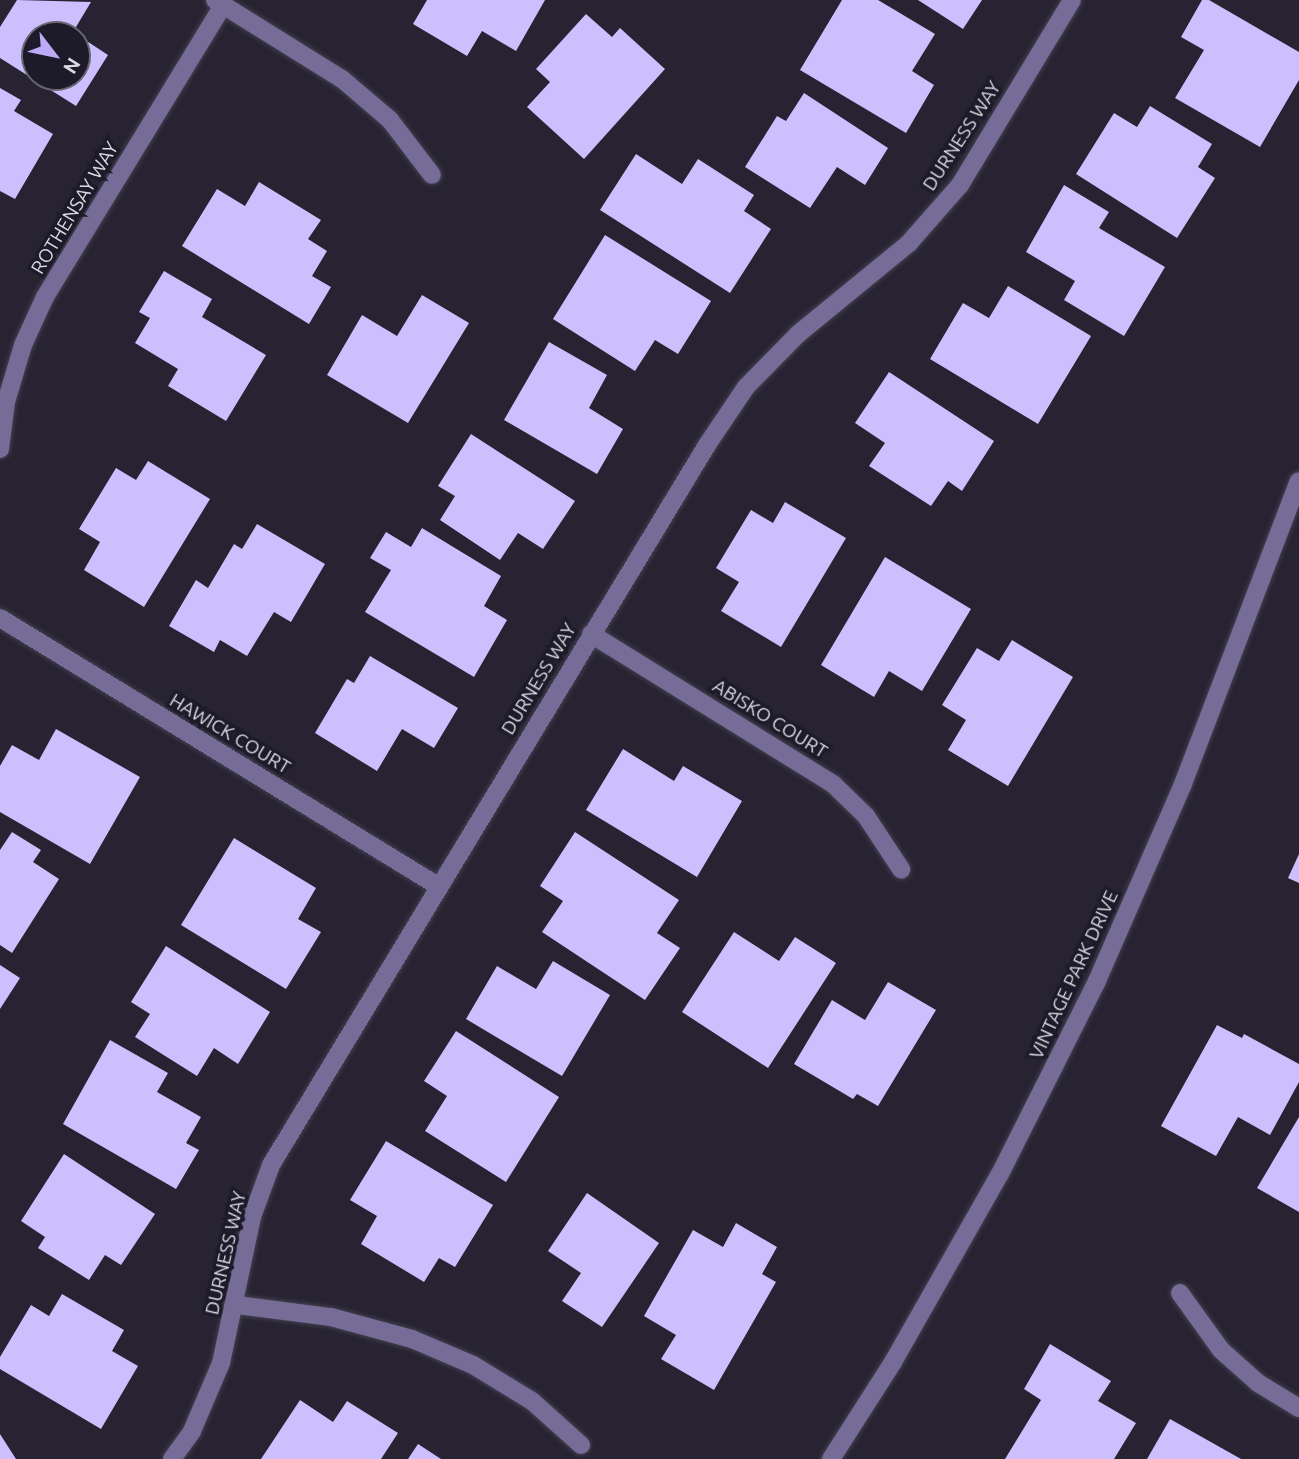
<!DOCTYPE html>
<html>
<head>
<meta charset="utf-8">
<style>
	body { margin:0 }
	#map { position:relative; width:1299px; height:1459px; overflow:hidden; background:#272333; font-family:Ubuntu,sans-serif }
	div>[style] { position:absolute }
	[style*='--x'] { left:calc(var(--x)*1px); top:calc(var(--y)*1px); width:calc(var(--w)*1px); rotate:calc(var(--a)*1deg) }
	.building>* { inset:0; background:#cdbffe }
	.roads { filter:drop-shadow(0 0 2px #44404f) drop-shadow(0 0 2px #44404f) }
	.minor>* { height:18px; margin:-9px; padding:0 9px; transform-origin:9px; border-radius:9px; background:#756c97 }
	span { translate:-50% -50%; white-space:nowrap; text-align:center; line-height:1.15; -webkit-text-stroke:7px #1d1a29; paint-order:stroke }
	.street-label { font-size:19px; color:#dbd9e4 }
	.north { position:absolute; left:21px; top:21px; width:70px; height:70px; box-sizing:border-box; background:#1d1a29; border:2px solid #696674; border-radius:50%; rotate:122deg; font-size:19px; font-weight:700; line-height:28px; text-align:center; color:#dbd9e4 }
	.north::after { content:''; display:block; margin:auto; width:24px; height:32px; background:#bcaaf6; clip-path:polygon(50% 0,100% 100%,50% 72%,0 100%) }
</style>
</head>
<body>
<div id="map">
	<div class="building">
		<i style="clip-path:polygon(evenodd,17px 0,91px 2px,73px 32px,108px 55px,76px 106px,0 58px,0 27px,17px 0,35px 35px,77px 35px,77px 77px,35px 77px,35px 35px)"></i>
		<i style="clip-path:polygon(427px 0,545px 0,516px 51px,482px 31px,467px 56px,413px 24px)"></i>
		<i style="clip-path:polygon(842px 0,878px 0,935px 34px,912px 71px,934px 85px,906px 133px,800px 70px)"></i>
		<i style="clip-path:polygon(918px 0,982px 0,963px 29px)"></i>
		<i style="clip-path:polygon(1202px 0,1209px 0,1299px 52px,1299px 80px,1260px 147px,1175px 98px,1204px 50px,1181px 37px)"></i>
		<i style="clip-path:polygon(586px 14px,612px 37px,620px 28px,665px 69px,584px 159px,527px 107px,550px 82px,536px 69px)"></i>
		<i style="clip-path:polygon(0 88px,21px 100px,14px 111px,53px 134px,15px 199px,0 191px)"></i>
		<i style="clip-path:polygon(804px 93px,888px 148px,865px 185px,837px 167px,810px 208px,745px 167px,777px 116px,786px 121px)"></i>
		<i style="clip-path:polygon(1150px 106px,1212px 144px,1198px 167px,1215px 178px,1177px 238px,1076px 174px,1114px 113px,1137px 127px)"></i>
		<i style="clip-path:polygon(636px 154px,682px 184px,698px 159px,754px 195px,744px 211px,771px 229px,730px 293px,600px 210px)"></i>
		<i style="clip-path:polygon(259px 182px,321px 220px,308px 239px,327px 251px,312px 276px,331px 287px,309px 324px,182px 246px,217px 189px,245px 206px)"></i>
		<i style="clip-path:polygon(1064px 185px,1109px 212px,1099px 228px,1165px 267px,1124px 336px,1064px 300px,1075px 281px,1026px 252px)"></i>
		<i style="clip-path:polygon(605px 235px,711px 301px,678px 354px,655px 340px,635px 371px,553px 319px)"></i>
		<i style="clip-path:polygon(164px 271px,212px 299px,202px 317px,266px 355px,226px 421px,168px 386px,178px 369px,135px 343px,150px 318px,139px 312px)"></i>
		<i style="clip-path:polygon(1008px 286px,1091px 336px,1038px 424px,930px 359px,963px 303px,989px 318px)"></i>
		<i style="clip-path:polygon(422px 295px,469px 323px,408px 423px,327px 375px,362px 315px,397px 336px)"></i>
		<i style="clip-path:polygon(549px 342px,607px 375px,589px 408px,623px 429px,597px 474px,504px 420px)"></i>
		<i style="clip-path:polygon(889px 372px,994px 441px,962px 491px,948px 481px,931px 506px,869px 466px,885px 443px,855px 423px)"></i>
		<i style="clip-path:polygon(471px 434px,575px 501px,543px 549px,518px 533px,500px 560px,440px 520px,455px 496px,438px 486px)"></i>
		<i style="clip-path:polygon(148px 461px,210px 499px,144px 607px,84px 570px,100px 542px,79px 529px,116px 468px,136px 480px)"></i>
		<i style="clip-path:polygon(785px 502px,846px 538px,781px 647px,721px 611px,739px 582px,716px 568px,751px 510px,773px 523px)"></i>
		<i style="clip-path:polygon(257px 524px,325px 564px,291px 622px,274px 612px,247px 656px,220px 640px,214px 652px,169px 626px,196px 580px,208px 588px,234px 544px,242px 549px)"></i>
		<i style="clip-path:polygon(422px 528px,501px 576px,484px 606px,507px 620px,474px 677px,365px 612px,391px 570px,370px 558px,386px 532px,411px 547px)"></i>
		<i style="clip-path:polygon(885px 557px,971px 609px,922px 691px,889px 671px,874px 697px,821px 665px)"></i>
		<i style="clip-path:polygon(1012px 640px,1073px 677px,1008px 786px,948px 750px,966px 720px,942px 705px,977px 648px,999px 661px)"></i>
		<i style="clip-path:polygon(370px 656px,458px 708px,434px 748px,402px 729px,377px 771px,315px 733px,347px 679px,354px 683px)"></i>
		<i style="clip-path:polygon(56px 729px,140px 777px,90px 864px,0 812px,0 766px,12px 745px,39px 760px)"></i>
		<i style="clip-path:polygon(623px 749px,674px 781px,683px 766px,742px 801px,697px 877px,586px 810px)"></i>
		<i style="clip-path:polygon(12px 832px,41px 850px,33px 862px,59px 879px,12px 953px,0 945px,0 850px)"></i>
		<i style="clip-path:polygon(575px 832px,679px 900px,657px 933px,680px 948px,645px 1000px,542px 932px,563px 901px,540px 886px)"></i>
		<i style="clip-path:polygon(234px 838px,316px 888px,298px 919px,321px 932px,286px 989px,181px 925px)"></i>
		<i style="clip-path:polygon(1299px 854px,1299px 883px,1288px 878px)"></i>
		<i style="clip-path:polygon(734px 932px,779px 961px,795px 937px,836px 963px,768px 1068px,682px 1012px)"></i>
		<i style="clip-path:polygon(166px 946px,270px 1012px,238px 1064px,214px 1048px,197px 1076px,135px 1037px,150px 1014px,131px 1002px)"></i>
		<i style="clip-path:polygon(553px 961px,610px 995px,562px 1076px,466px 1019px,497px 966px,536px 989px)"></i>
		<i style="clip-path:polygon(0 965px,20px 978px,0 1009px)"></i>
		<i style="clip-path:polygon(888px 982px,936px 1010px,878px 1106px,857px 1094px,853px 1099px,794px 1064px,832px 1000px,865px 1020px)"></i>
		<i style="clip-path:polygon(1217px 1025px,1242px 1038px,1244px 1034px,1299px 1064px,1299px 1082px,1270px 1135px,1238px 1117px,1216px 1156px,1161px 1126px)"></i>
		<i style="clip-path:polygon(456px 1031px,559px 1097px,506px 1182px,425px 1131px,447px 1096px,424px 1081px)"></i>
		<i style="clip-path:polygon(110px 1040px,168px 1073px,157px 1092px,201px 1117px,186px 1143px,199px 1150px,176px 1189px,63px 1124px)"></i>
		<i style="clip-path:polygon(1299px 1117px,1299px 1212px,1257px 1188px)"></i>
		<i style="clip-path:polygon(386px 1141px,493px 1205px,455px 1267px,439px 1258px,424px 1282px,361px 1244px,377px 1216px,350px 1200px)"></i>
		<i style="clip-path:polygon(64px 1154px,155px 1214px,121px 1265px,105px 1255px,89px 1280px,38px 1248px,45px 1237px,21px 1221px)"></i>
		<i style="clip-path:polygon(587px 1193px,659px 1243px,602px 1327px,562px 1301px,581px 1273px,548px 1251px)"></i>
		<i style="clip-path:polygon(736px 1223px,777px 1247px,762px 1274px,776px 1282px,714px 1390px,661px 1359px,676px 1335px,644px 1316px,693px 1230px,723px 1247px)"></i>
		<i style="clip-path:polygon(62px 1294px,124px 1330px,112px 1351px,138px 1366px,101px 1429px,0 1369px,0 1357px,31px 1305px,49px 1316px)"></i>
		<i style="clip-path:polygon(1050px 1344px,1111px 1381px,1098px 1401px,1136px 1423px,1114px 1459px,1005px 1459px,1041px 1400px,1024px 1389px)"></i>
		<i style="clip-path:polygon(300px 1400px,333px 1422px,347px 1401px,398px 1433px,381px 1459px,261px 1459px)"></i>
		<i style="clip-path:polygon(1170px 1419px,1241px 1459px,1147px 1459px)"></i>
		<i style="clip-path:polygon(0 1434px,16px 1459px,0 1459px)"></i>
		<i style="clip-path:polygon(418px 1444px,441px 1459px,408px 1459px)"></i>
	</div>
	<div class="roads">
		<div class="minor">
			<i style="--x:215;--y:0;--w:150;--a:31.9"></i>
			<i style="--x:342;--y:79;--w:63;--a:40.5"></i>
			<i style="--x:390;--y:120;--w:69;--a:52.6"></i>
			<i style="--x:0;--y:449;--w:47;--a:-82.7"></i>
			<i style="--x:6;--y:402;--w:59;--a:-73.4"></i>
			<i style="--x:23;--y:345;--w:53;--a:-65.4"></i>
			<i style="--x:45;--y:297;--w:342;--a:-58.6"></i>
			<i style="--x:0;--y:618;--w:513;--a:31.46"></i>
			<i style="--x:591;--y:634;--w:285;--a:31.8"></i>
			<i style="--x:833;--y:784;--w:46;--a:44.1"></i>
			<i style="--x:866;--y:816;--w:64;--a:56.6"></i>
			<i style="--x:1180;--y:1293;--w:70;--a:54.3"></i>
			<i style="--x:1221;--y:1350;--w:50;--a:41.7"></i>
			<i style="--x:1258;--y:1383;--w:48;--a:31.4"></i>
			<i style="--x:237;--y:1305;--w:95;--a:7.3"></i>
			<i style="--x:331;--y:1317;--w:84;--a:15.2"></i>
			<i style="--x:412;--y:1339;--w:66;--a:23.1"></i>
			<i style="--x:473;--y:1365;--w:69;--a:31.4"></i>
			<i style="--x:532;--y:1401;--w:66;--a:41.9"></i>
			<i style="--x:172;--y:1459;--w:34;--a:-54"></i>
			<i style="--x:192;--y:1431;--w:74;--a:-66.9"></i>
			<i style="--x:221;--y:1363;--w:149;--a:-78"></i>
			<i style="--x:252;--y:1217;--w:55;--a:-69.9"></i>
			<i style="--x:271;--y:1165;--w:842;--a:-58.8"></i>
			<i style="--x:707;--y:445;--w:70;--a:-56.1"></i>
			<i style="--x:746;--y:387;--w:74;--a:-45.5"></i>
			<i style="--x:798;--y:334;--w:144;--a:-39.3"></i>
			<i style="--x:909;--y:243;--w:77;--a:-48.7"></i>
			<i style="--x:960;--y:185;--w:216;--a:-58.8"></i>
			<i style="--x:831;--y:1459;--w:115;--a:-57.4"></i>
			<i style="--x:893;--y:1362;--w:216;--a:-60.4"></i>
			<i style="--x:1000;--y:1174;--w:216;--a:-63.3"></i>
			<i style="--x:1097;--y:981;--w:215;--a:-66.4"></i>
			<i style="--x:1183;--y:784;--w:324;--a:-69.1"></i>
		</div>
	</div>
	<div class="street-label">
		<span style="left:962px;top:136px;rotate:-57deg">DURNESS WAY</span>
		<span style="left:75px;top:208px;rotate:-59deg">ROTHENSAY WAY</span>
		<span style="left:539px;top:679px;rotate:-59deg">DURNESS WAY</span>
		<span style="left:770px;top:719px;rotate:32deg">ABISKO COURT</span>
		<span style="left:230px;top:734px;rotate:31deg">HAWICK COURT</span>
		<span style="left:1074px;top:975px;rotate:-65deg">VINTAGE PARK DRIVE</span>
		<span style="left:226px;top:1253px;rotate:-77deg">DURNESS WAY</span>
	</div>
	<div class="north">N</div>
</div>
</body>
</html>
